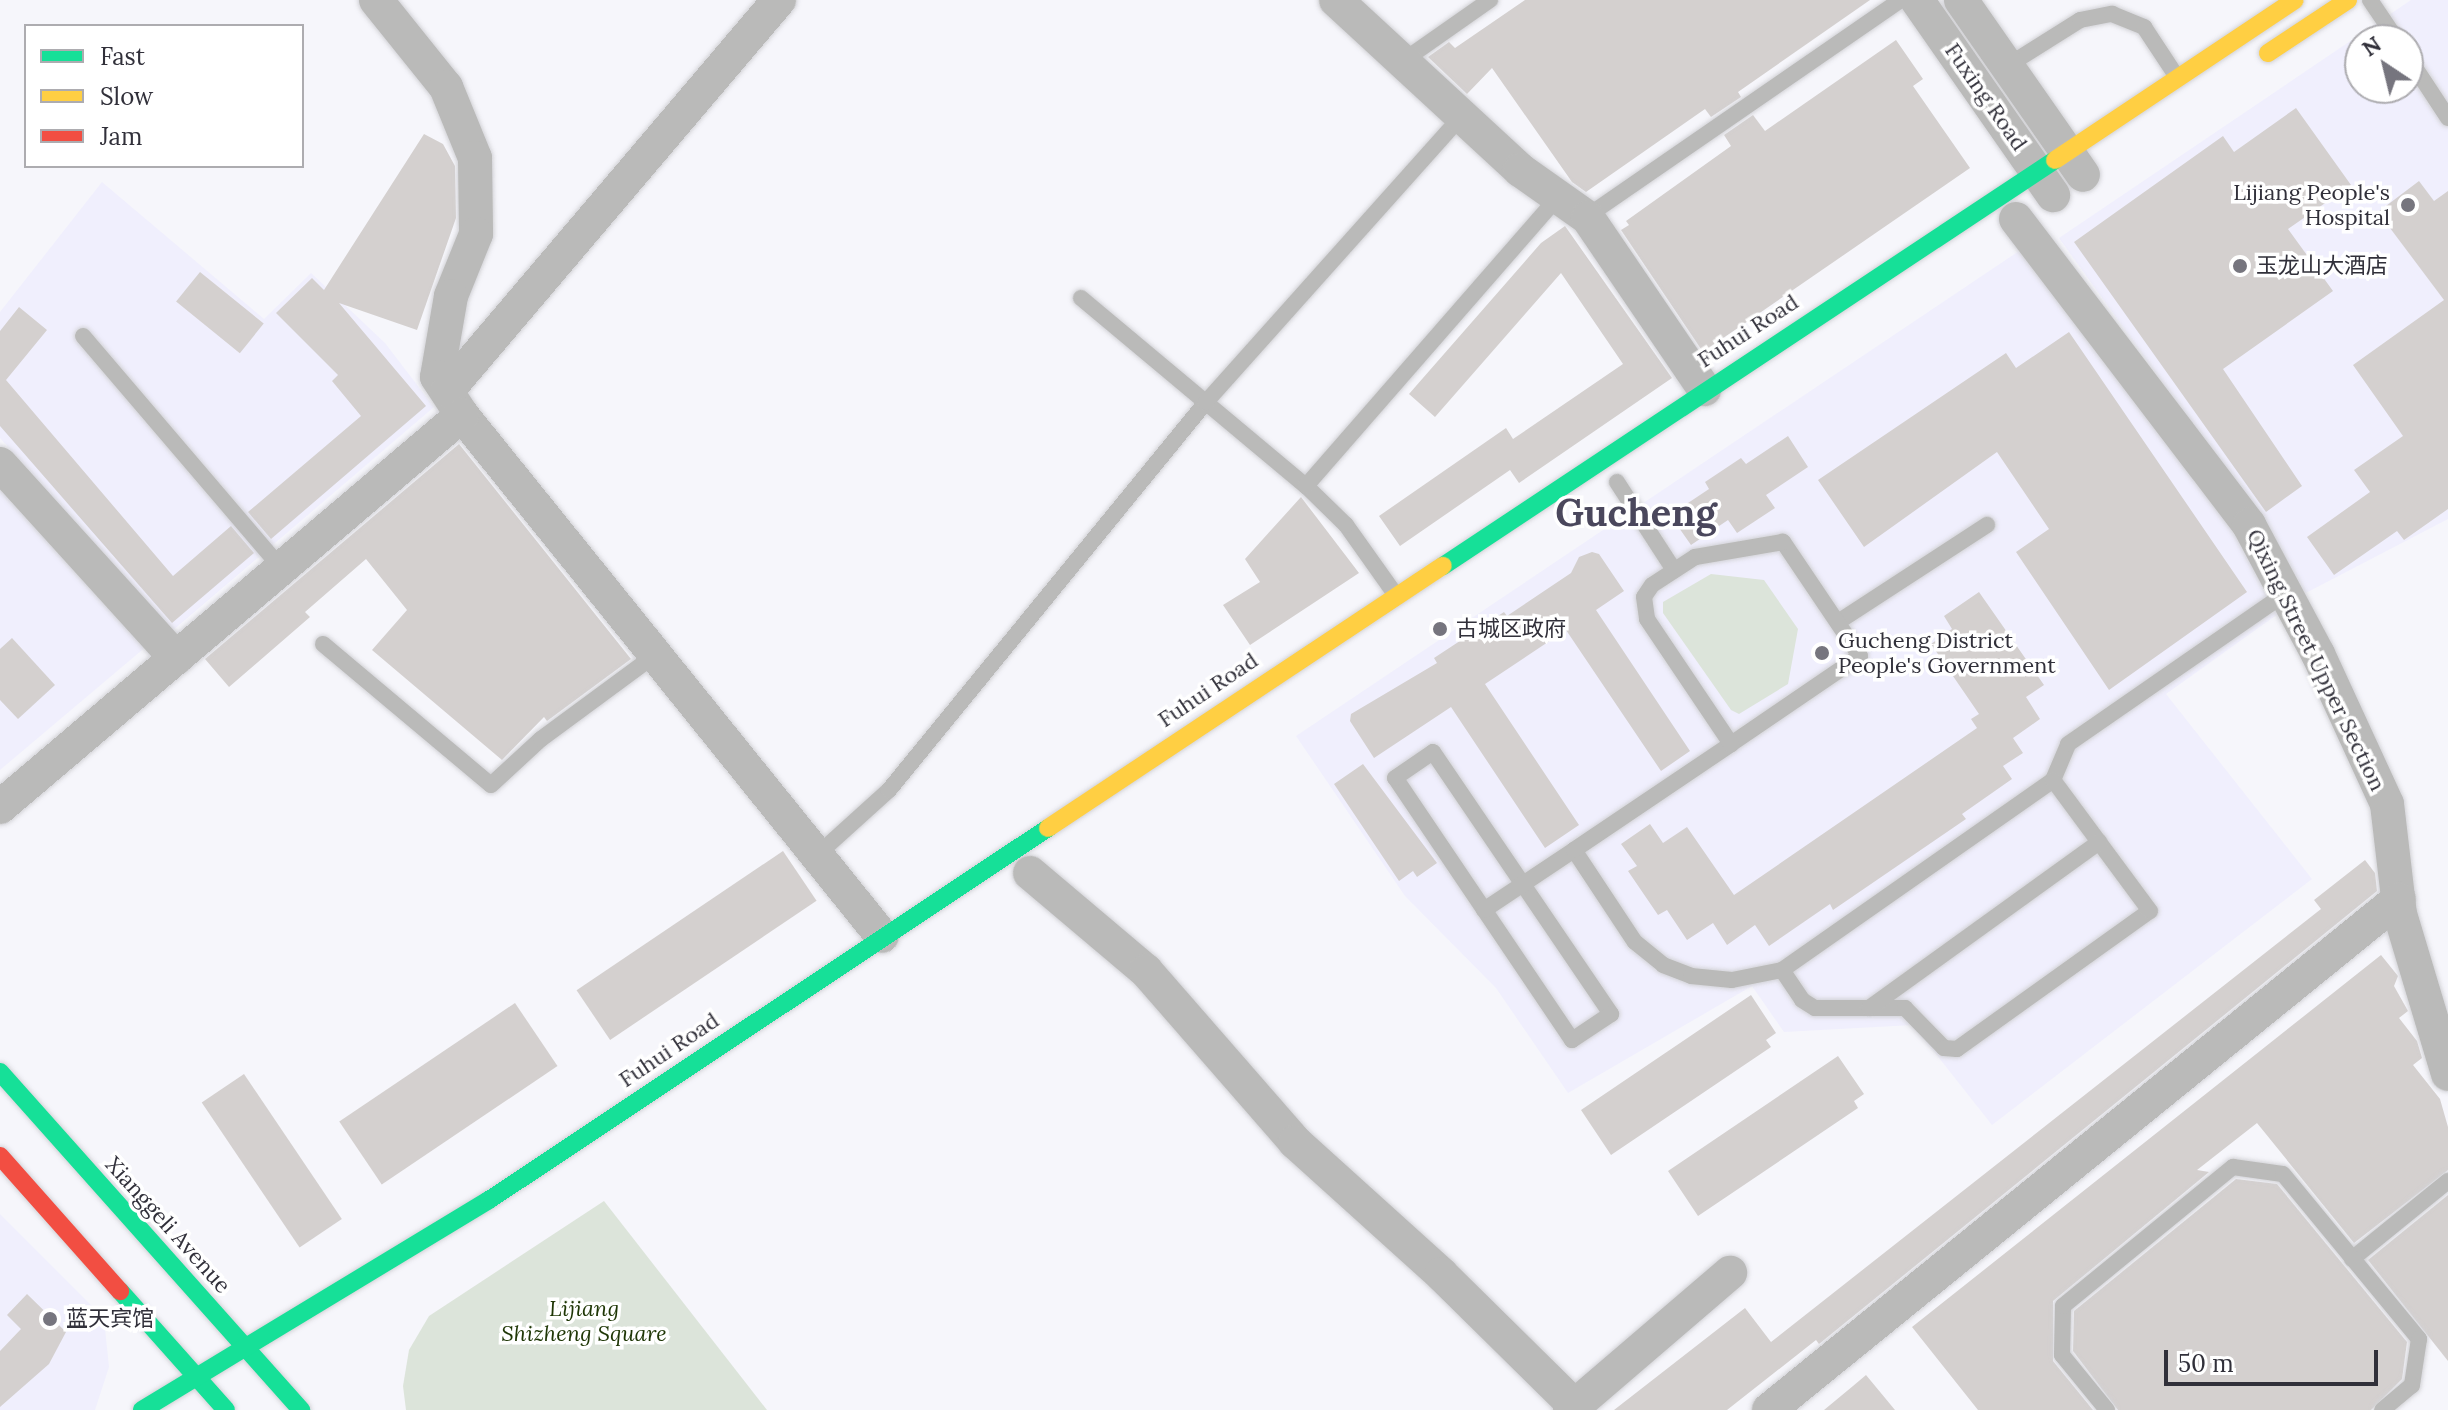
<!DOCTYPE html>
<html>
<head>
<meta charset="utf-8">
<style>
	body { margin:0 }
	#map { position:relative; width:2448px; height:1410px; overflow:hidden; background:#f6f6fb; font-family:Lora,"Noto Sans SC",serif }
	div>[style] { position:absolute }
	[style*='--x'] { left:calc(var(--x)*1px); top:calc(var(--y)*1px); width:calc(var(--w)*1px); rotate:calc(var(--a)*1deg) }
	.built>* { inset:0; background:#f0effd }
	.green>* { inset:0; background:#dce4da }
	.building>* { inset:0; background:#d4d0cf; transform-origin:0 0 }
	.roads { filter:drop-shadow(0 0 2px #d3d3d7) drop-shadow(0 0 2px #d3d3d7) }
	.lane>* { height:16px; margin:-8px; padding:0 8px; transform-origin:8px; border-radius:8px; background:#babab9 }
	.street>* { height:34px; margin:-17px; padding:0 17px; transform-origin:17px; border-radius:17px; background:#babab9 }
	.fast>* { height:18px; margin:-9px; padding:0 9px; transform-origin:9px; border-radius:9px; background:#16e098 }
	.slow>* { height:18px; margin:-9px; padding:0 9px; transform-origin:9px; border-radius:9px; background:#ffcf43 }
	.jam>* { height:18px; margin:-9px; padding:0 9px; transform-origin:9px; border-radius:9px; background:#f24e42 }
	.dots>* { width:22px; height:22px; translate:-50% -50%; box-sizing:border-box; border:4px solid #fff; border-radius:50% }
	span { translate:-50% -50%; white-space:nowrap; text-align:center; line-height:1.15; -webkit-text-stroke:7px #fff; paint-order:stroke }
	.street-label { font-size:22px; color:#31303a }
	.poi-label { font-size:22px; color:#31303a }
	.right { translate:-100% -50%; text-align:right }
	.left { translate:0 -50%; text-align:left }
	.park-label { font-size:22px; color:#1e3605; font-style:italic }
	.town-label { font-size:38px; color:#4a475c; font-weight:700 }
	.legend { position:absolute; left:24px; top:24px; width:280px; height:144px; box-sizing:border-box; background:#fff; border:2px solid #adacb0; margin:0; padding:10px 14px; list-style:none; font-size:24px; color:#31303a }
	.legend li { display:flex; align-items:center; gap:16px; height:40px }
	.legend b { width:40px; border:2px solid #adacb0 }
	.north { position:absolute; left:2344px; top:24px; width:80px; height:80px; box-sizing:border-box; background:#fff; border:2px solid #adacb0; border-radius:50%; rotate:325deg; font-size:22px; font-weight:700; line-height:32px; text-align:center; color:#31303a }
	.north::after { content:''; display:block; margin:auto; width:28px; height:36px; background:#76757e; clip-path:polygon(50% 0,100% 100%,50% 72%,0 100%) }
	.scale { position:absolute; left:2164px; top:1350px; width:214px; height:36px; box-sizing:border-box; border:4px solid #31303a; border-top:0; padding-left:10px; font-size:24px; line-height:28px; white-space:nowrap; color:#31303a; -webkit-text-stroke:6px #fff; paint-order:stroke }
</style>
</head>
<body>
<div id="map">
	<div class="built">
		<i style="clip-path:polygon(evenodd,2411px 0,2448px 0,2448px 519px,2300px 596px,2176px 401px,2059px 238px,2411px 0,2360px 40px,2408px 40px,2408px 88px,2360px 88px,2360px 40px)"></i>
		<i style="clip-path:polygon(102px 182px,264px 319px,311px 273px,385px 343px,434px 407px,172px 631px,0 438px,0 312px)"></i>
		<i style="clip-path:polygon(2025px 247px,2203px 485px,2282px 611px,2166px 694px,2312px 879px,1992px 1125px,1913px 1025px,1784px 1032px,1752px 986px,1568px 1093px,1496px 988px,1405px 896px,1296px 736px)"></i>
		<i style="clip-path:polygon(0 482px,148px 645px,0 770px)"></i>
		<i style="clip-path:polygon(0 1214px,96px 1310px,105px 1329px,109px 1367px,95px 1410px,0 1410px)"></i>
	</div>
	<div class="green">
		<i style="clip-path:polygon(1711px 574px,1764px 580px,1798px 629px,1788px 684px,1739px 714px,1731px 710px,1663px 613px,1663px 602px)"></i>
		<i style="clip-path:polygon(604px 1201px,767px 1410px,406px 1410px,403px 1386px,409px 1350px,429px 1316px)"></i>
	</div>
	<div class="building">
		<i style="clip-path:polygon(1525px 0,1870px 0,1738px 92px,1741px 97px,1711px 117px,1705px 109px,1586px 192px,1572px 182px,1492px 68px,1467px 94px,1428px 57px,1449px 42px,1455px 48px)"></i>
		<i style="clip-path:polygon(1896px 40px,1923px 79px,1913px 86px,1970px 168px,1703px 352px,1621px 230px,1629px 225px,1626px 221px,1731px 146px,1724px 135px,1753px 115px,1765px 131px)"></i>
		<i style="clip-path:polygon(2296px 108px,2351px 185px,2288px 229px,2333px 291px,2223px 369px,2302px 486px,2266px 512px,2074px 242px,2223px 136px,2234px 152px)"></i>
		<i style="clip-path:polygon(424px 134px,443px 144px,455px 166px,456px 218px,417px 330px,339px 303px,426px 406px,271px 539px,248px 512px,361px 416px,332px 381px,338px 375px,276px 313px,312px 278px,324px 290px)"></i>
		<i style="clip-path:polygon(2419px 181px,2434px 201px,2448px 191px,2448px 509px,2404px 540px,2397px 531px,2334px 575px,2307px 537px,2370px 492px,2354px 470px,2403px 436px,2353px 365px,2444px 300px,2378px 212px)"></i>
		<i style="clip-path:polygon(1565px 226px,1672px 378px,1519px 483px,1510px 470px,1400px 546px,1379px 516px,1506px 428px,1513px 439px,1623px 364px,1561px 273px,1435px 417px,1409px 394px,1541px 243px)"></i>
		<i style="left:200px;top:272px;width:82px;height:38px;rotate:39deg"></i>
		<i style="clip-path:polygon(19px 307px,47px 330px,6px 380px,173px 576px,231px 526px,254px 553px,172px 623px,0 426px,0 331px)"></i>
		<i style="clip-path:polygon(2069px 332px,2247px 592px,2109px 690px,2016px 552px,2049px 529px,1997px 452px,1864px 547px,1818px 480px,2006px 353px,2016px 368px)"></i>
		<i style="clip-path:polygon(1788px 436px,1808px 467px,1766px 495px,1775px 508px,1737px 533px,1728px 520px,1691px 545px,1670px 515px,1709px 489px,1705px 482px,1741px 458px,1746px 464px)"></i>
		<i style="clip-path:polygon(459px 444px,631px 659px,547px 721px,544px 717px,502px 760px,372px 650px,407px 610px,366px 559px,305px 612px,310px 617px,229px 687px,205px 659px)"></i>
		<i style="clip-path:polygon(1301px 497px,1359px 573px,1250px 645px,1223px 605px,1260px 582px,1245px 559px)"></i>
		<i style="clip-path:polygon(1592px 552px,1599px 554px,1624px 591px,1596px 610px,1690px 751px,1661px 771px,1566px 630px,1485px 684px,1579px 825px,1545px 848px,1451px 707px,1374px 758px,1350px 721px,1351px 714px,1437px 663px,1434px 658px,1504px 612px,1507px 616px,1571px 573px,1579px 557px)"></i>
		<i style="clip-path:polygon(1979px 592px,2044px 685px,2026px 697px,2040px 719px,2013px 738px,2023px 753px,2003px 766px,2012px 779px,1962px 814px,1966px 819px,1833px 910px,1830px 904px,1769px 946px,1755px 925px,1727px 945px,1713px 923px,1687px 940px,1667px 910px,1658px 915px,1628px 871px,1637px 866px,1621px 844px,1650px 824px,1663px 843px,1687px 827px,1734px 895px,1977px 728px,1971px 719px,1979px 714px,1931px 644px,1952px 629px,1944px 616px)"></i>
		<i style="clip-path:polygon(12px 638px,55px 685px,18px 719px,0 700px,0 649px)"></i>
		<i style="clip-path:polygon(1363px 764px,1437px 863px,1417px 877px,1413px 871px,1399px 881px,1334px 784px)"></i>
		<i style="left:783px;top:851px;width:60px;height:249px;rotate:56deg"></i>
		<i style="clip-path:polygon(2365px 860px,2375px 873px,2377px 891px,1819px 1344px,1816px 1340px,1727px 1410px,1614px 1410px,1745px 1308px,1771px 1342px,2321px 909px,2314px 900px)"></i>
		<i style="clip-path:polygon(2381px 955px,2398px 976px,2394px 986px,2408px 1011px,2399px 1018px,2417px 1041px,2422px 1058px,2413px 1065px,2440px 1099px,2448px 1127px,2448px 1170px,2354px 1243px,2257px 1123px,2197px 1170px,2209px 1172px,2053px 1301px,2053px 1361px,2093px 1410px,1978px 1410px,1912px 1327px)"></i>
		<i style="clip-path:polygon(1751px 995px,1776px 1033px,1766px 1040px,1771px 1047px,1611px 1155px,1581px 1110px)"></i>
		<i style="left:515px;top:1003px;width:76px;height:212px;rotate:56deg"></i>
		<i style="clip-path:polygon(1838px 1056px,1864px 1094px,1854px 1101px,1858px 1108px,1698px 1216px,1668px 1171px)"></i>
		<i style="left:244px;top:1074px;width:175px;height:51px;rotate:56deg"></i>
		<i style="clip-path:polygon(2236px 1179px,2277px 1184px,2407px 1342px,2402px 1379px,2371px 1410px,2118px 1410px,2073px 1351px,2074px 1311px)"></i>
		<i style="clip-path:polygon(2448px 1195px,2448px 1361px,2368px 1260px)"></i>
		<i style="clip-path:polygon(27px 1294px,66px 1332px,49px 1364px,0 1407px,0 1351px,21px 1329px,7px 1315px)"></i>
		<i style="clip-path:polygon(1866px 1375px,1895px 1410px,1824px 1410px,1853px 1386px)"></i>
	</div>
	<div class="roads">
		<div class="lane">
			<i style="--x:2370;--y:0;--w:48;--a:56"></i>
			<i style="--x:2408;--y:57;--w:73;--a:56.7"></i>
			<i style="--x:1400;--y:63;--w:110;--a:-35"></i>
			<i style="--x:2007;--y:66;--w:86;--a:-32.2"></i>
			<i style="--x:2080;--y:20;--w:33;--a:-11"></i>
			<i style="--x:2112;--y:14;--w:35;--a:22"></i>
			<i style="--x:2144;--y:27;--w:60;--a:56.6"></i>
			<i style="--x:1586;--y:217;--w:382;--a:-34.6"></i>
			<i style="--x:1081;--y:298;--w:293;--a:39.9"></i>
			<i style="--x:83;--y:336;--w:305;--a:49.5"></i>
			<i style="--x:1617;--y:482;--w:105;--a:57.1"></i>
			<i style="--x:1395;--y:594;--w:85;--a:-125.4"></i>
			<i style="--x:1346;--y:525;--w:56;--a:-135.7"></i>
			<i style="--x:1306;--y:486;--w:383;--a:-48.9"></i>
			<i style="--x:1838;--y:622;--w:178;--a:-33.1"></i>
			<i style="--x:323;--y:644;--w:219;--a:40"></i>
			<i style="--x:491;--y:785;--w:68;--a:-42.6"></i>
			<i style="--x:541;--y:739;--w:142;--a:-36.4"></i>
			<i style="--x:1433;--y:752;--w:317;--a:55.8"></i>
			<i style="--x:1611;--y:1014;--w:47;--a:146.3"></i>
			<i style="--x:1572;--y:1040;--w:316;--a:-124"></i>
			<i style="--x:1395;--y:778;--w:46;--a:-34.4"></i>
			<i style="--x:1574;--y:850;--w:110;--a:56.5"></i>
			<i style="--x:1635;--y:942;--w:36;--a:39"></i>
			<i style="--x:1663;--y:965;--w:30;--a:21"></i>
			<i style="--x:1691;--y:976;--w:41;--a:5.6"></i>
			<i style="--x:1732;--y:980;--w:51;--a:-11.3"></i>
			<i style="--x:1782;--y:970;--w:331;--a:-35"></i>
			<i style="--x:2053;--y:780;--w:39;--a:-67"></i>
			<i style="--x:2068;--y:744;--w:265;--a:-34.7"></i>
			<i style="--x:816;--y:856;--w:98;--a:-42.1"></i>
			<i style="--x:889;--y:790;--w:501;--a:-50.75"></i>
			<i style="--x:1206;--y:402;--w:382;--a:-48.2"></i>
			<i style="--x:1484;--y:910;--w:108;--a:-33.7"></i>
			<i style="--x:1574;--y:850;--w:189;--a:-34"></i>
			<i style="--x:1731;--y:744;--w:156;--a:-34.3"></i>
			<i style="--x:1860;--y:656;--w:138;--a:-124"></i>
			<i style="--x:1783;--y:542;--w:89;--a:170.3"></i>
			<i style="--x:1695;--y:557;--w:51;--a:146.9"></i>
			<i style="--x:1652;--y:585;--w:14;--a:124"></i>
			<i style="--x:1644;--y:597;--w:22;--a:82"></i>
			<i style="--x:1647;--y:619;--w:151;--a:56.1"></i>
			<i style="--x:1782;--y:970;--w:36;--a:56"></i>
			<i style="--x:1802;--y:1000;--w:15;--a:32"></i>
			<i style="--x:1815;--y:1008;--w:90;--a:0"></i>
			<i style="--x:1905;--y:1008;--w:56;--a:45.7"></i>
			<i style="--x:1944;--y:1048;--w:13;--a:4"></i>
			<i style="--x:1957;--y:1049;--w:237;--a:-35.6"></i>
			<i style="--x:2150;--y:911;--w:163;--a:-126.5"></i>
			<i style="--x:1869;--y:1008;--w:284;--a:-35.8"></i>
			<i style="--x:2352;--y:1259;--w:124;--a:-39.1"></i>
			<i style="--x:2107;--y:1410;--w:71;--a:-129.3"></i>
			<i style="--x:2062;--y:1355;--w:49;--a:-88.8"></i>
			<i style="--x:2063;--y:1306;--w:220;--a:-39.3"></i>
			<i style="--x:2233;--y:1167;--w:50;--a:8"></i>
			<i style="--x:2283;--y:1174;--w:214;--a:50.5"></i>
			<i style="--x:2419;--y:1339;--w:47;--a:98.7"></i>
			<i style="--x:2412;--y:1385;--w:39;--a:140"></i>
		</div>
		<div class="street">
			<i style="--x:376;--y:0;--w:112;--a:51.2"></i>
			<i style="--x:446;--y:87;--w:77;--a:67.8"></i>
			<i style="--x:475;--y:158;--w:76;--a:89.2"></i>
			<i style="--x:476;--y:234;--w:67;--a:112"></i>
			<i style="--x:451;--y:296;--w:82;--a:99.8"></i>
			<i style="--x:437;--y:377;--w:45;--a:56.7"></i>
			<i style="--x:462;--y:415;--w:669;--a:51.13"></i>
			<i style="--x:1336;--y:0;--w:251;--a:42.7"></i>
			<i style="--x:1520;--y:170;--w:83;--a:35.2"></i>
			<i style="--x:1588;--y:218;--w:207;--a:55.8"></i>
			<i style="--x:1917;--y:0;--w:238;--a:55.1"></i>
			<i style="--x:1961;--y:0;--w:213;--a:55.1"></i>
			<i style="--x:2016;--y:219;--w:385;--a:52.7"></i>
			<i style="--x:2249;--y:525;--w:146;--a:61.9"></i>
			<i style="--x:2318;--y:654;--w:165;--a:65.3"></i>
			<i style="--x:2387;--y:804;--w:111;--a:83.3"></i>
			<i style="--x:2400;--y:914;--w:167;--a:73.3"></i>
			<i style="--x:447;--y:391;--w:513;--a:-49.67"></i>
			<i style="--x:0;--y:464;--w:262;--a:47.8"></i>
			<i style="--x:0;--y:807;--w:606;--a:-40.31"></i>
			<i style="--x:1030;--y:873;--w:152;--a:40.2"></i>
			<i style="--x:1146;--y:971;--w:227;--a:48.9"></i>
			<i style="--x:1295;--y:1142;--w:197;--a:42.1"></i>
			<i style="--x:1441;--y:1274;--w:188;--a:44.6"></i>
			<i style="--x:1570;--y:1410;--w:211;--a:-40.6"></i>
			<i style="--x:1769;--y:1410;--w:811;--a:-39.05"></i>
		</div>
		<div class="fast">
			<i style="--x:1443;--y:566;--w:734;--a:-33.56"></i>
			<i style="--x:0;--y:1072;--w:453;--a:48.3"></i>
			<i style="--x:120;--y:1291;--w:159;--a:48.3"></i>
			<i style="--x:142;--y:1410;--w:406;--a:-31.2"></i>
			<i style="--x:489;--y:1200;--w:671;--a:-33.64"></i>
		</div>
		<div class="slow">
			<i style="--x:2268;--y:53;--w:96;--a:-33.5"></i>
			<i style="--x:2055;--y:160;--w:288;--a:-33.7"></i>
			<i style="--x:1048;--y:828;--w:474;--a:-33.6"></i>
		</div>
		<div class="jam">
			<i style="--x:0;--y:1156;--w:181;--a:48.4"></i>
		</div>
	</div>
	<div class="dots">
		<i style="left:2408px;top:205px;background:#76757e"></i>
		<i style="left:2240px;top:266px;background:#76757e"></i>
		<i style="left:1440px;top:629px;background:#76757e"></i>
		<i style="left:1822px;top:653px;background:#76757e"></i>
		<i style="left:50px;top:1319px;background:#76757e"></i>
	</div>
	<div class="street-label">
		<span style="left:1986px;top:97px;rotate:55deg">Fuxing Road</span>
		<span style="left:1748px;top:331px;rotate:-33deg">Fuhui Road</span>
		<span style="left:2316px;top:660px;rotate:64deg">Qixing Street Upper Section</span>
		<span style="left:1208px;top:690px;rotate:-34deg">Fuhui Road</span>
		<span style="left:669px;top:1050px;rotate:-34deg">Fuhui Road</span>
		<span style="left:168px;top:1225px;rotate:48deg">Xianggeli Avenue</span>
	</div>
	<div class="poi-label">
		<span class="right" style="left:2390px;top:205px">Lijiang People's<br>Hospital</span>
		<span class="left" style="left:2256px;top:266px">玉龙山大酒店</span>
		<span class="left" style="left:1456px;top:629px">古城区政府</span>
		<span class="left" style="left:1838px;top:653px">Gucheng District<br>People's Government</span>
		<span class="left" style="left:66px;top:1319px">蓝天宾馆</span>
	</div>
	<div class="park-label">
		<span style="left:584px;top:1321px">Lijiang<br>Shizheng Square</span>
	</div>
	<div class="town-label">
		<span style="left:1636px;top:513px">Gucheng</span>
	</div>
	<ul class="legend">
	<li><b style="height:10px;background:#16e098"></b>Fast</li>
	<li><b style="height:10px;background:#ffcf43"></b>Slow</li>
	<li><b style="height:10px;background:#f24e42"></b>Jam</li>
	</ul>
	<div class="north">N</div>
	<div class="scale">50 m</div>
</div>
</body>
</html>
